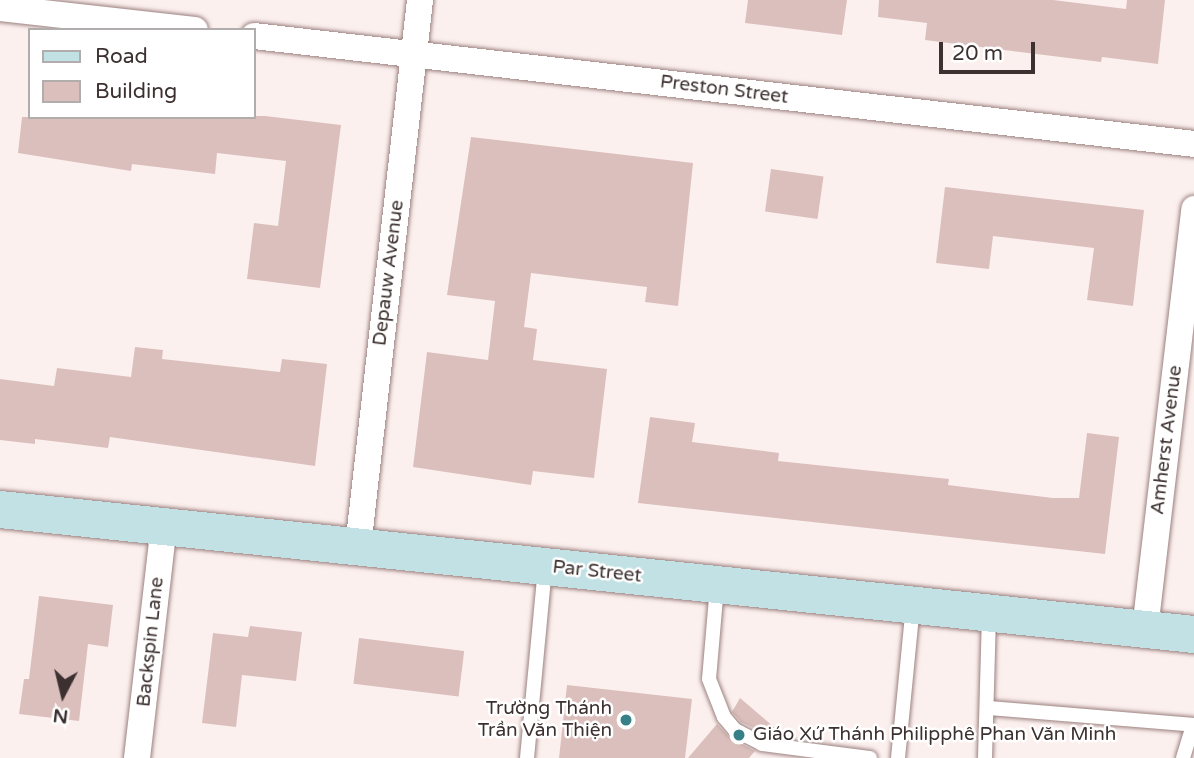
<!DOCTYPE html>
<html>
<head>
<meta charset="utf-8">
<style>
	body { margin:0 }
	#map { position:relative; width:1194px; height:758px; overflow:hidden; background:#fcf0ef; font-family:"Varela Round",sans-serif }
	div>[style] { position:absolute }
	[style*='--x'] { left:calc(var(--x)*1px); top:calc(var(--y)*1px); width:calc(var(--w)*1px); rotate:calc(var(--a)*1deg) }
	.building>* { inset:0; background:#dbbfbd; transform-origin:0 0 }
	.roads { filter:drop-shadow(0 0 2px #9b817f) drop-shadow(0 0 2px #9b817f) }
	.lane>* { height:14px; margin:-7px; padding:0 7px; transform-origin:7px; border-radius:7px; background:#fff }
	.street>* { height:26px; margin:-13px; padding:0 13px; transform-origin:13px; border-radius:13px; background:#fff }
	.secondary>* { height:37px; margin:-18.5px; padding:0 18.5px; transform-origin:18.5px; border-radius:18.5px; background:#c1e1e5 }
	.dots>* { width:19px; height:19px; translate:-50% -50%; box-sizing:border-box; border:4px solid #fff; border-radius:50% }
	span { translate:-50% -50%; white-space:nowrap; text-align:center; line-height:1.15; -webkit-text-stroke:5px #fff; paint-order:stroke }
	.street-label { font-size:19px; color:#3c3130 }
	.poi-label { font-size:19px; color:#3c3130 }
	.right { translate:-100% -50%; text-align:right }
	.left { translate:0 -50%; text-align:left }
	.legend { position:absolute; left:28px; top:28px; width:228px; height:91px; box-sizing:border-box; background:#fff; border:2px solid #b1adac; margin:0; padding:9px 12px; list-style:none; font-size:21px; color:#3c3130 }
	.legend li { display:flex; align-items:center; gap:14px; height:35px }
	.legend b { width:35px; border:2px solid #b1adac }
	.north { position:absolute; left:28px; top:660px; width:70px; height:70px; -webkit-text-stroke:5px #fff; paint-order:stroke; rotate:187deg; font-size:19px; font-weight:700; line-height:28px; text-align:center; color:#3c3130 }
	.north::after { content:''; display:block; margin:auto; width:24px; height:32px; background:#3c3130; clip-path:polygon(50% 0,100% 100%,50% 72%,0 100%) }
	.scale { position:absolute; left:939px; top:42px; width:96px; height:32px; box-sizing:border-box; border:4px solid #3c3130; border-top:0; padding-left:9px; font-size:21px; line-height:24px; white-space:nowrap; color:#3c3130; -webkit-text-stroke:5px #fff; paint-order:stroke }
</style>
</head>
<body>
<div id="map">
	<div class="building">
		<i style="clip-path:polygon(748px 0,847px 0,842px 35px,745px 23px)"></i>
		<i style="clip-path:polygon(879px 0,1053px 0,1126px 9px,1127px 0,1165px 0,1158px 64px,1102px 57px,1101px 62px,925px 40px,927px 23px,878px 17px)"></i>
		<i style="clip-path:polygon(265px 116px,341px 125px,320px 288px,247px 279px,254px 223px,278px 226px,286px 161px,217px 153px,215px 174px,132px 164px,131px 171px,18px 153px,22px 117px)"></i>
		<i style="clip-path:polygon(471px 137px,693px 163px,678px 306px,645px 302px,647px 287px,531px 273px,524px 327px,537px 329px,533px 360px,607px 369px,594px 478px,533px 471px,531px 485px,413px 467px,427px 352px,488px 360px,495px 301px,447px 295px)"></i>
		<i style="left:771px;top:169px;width:53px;height:43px;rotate:8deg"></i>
		<i style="clip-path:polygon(945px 187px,1144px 210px,1133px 306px,1087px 300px,1094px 248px,993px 236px,989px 269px,936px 263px)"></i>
		<i style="clip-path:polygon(135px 347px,163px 350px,162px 359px,280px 372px,282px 359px,327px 364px,315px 466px,110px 437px,108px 448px,35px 439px,35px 444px,0 440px,0 379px,54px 386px,57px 368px,131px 377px)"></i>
		<i style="clip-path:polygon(650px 417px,695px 423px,692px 442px,779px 453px,778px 461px,949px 479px,948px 485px,1053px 498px,1079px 498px,1087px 433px,1119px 437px,1105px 554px,638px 503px)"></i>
		<i style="clip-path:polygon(39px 596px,113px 605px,108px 647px,88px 644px,79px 721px,19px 714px,24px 679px,29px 679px)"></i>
		<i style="clip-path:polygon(250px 626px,302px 632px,296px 681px,242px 675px,236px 727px,202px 723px,213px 633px,248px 637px)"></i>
		<i style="left:359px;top:638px;width:106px;height:46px;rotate:7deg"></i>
		<i style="clip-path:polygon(567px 685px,692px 699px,685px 758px,559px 758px)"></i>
		<i style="clip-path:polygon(740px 698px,775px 728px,769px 735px,741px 722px,732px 712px)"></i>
		<i style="clip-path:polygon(717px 724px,730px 738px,755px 751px,749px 758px,688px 758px)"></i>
	</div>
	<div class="roads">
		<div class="lane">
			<i style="--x:717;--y:586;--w:93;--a:94.9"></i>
			<i style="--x:709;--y:679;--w:41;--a:68.5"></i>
			<i style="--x:724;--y:717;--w:17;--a:50"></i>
			<i style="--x:735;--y:730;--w:30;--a:27"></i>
			<i style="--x:762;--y:744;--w:109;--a:7.4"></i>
			<i style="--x:989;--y:708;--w:206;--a:4.7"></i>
			<i style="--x:527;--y:758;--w:191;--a:-84.6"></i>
			<i style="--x:898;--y:758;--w:153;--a:-84.4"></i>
			<i style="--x:985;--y:758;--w:145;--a:-88.4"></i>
			<i style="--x:1183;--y:758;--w:30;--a:-73"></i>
		</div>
		<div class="street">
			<i style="--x:0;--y:8;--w:196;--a:6.4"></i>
			<i style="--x:254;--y:36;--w:946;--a:6.55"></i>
			<i style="--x:358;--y:547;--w:551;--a:-83.53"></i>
			<i style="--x:1145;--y:629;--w:423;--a:-83.3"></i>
			<i style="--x:137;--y:758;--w:234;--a:-83.4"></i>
		</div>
		<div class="secondary">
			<i style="--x:0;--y:509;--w:1201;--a:5.98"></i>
		</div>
	</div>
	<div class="dots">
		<i style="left:626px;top:720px;background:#388088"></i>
		<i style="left:739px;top:735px;background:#388088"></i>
	</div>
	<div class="street-label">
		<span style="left:724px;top:90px;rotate:7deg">Preston Street</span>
		<span style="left:389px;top:273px;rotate:-83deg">Depauw Avenue</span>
		<span style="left:1167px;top:440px;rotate:-83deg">Amherst Avenue</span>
		<span style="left:597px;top:572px;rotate:6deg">Par Street</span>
		<span style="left:151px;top:642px;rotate:-84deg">Backspin Lane</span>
	</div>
	<div class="poi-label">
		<span class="right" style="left:612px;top:720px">Trường Thánh<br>Trần Văn Thiện</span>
		<span class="left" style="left:753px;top:735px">Giáo Xứ Thánh Philipphê Phan Văn Minh</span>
	</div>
	<ul class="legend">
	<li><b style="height:9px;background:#c1e1e5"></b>Road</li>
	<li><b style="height:19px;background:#dbbfbd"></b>Building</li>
	</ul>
	<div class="north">N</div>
	<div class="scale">20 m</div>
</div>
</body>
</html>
